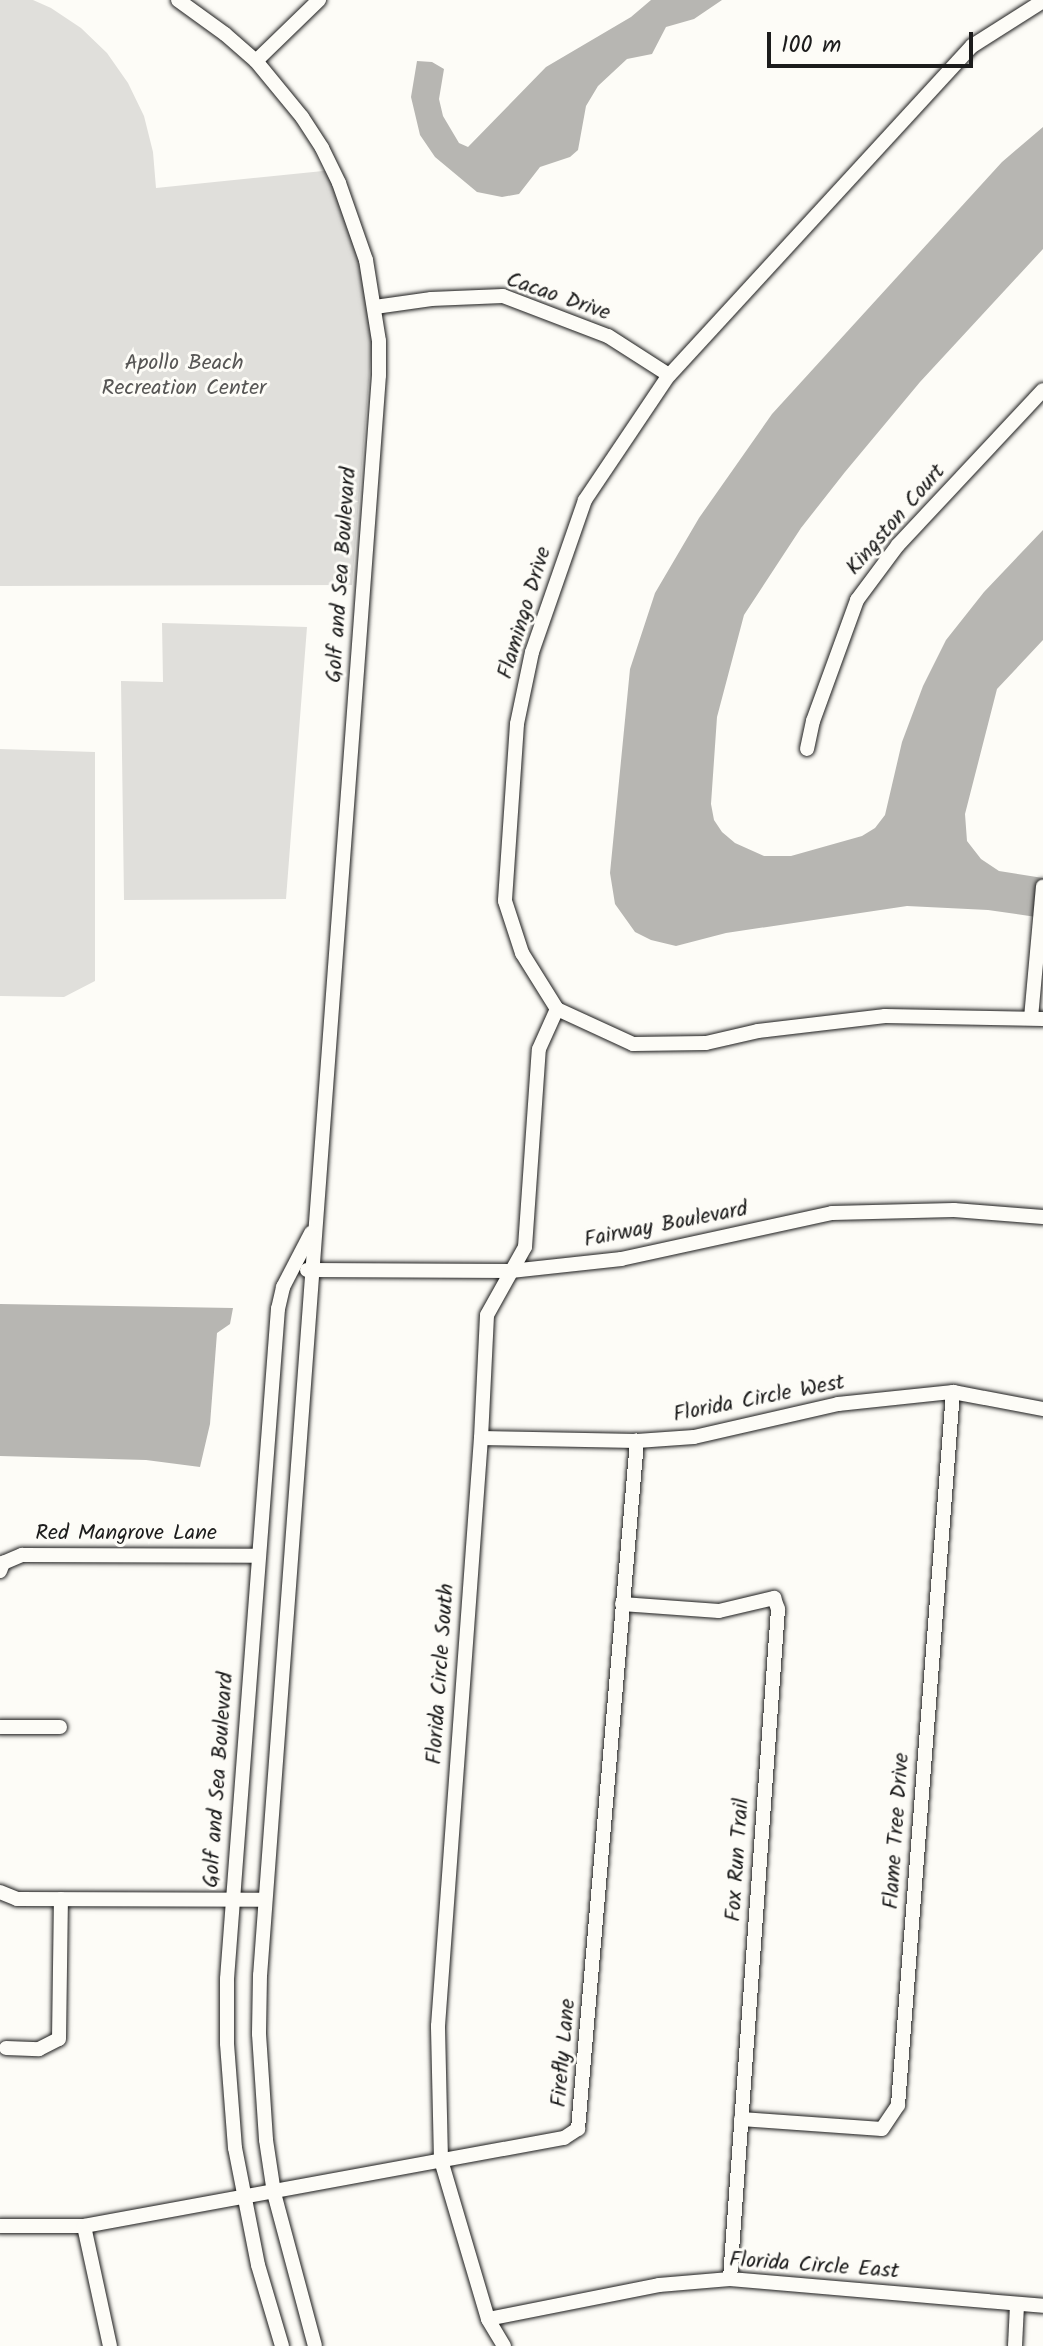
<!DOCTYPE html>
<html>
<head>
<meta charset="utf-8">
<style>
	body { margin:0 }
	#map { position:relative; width:1043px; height:2346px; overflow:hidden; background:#fdfcf7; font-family:Kalam,sans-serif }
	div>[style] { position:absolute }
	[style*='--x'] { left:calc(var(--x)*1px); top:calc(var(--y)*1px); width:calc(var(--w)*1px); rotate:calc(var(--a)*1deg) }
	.green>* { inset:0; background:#e0dfdb }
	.water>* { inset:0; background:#b7b6b2 }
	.roads { filter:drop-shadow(0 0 2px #1c1c1c) drop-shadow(0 0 2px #1c1c1c) }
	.minor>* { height:14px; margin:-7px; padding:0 7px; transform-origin:7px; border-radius:7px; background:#fdfcf7 }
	span { translate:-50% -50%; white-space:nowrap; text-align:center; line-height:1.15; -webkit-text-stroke:6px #fdfcf7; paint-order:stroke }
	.street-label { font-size:22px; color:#1c1c1c }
	.park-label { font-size:22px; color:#575655 }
	.scale { position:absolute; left:767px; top:32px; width:206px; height:36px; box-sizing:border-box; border:4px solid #1c1c1c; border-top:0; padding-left:10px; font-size:24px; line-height:28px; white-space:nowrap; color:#1c1c1c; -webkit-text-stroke:6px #fdfcf7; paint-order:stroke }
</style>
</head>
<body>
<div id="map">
	<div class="green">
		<i style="clip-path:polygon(0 0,33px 0,51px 8px,81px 28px,107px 53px,128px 83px,144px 116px,153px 152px,156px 188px,333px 170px,375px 307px,352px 585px,0 586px)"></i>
		<i style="clip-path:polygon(162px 623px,307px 627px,286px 899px,124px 900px,121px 681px,163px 682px)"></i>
		<i style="clip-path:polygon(0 749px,95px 752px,95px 981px,64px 997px,0 996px)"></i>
	</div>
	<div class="water">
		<i style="clip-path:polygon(651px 0,722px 0,694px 19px,666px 27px,652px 54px,627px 59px,598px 86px,586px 106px,578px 150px,570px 157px,540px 167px,519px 194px,502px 197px,477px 192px,435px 157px,420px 135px,411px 97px,417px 61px,432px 62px,444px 69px,439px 99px,443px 116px,459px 143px,468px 147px,546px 67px,631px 17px)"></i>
		<i style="clip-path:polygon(1043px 127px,1043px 249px,920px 382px,845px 472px,801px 528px,744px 615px,717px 717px,711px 804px,714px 820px,722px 832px,735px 843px,764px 856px,791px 856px,862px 836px,875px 828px,885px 815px,902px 742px,923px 686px,946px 640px,984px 592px,1043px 530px,1043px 640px,997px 689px,965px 814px,967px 841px,981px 859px,999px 871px,1043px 878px,1043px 918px,988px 910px,907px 906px,726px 933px,676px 946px,651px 940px,635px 932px,615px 904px,610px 873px,630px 669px,655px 593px,699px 518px,772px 414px,1002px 162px)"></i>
		<i style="clip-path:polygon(0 1304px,233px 1308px,230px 1324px,217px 1333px,210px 1424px,200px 1467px,146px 1460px,0 1456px)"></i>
	</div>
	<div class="roads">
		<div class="minor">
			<i style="--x:178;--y:0;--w:58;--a:35.9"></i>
			<i style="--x:225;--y:34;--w:41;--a:41.1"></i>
			<i style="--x:256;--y:61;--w:72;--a:50.6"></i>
			<i style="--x:302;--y:117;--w:37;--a:57"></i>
			<i style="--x:322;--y:148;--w:39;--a:64"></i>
			<i style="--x:339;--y:183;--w:82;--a:70.7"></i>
			<i style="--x:366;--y:260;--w:82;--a:80.9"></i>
			<i style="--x:379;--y:341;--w:34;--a:90"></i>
			<i style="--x:379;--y:375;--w:1604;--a:94.25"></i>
			<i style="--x:260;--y:1975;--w:59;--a:91"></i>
			<i style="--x:259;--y:2034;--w:106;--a:86.2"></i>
			<i style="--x:266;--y:2140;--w:54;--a:81.4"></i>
			<i style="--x:274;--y:2193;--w:158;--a:75"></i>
			<i style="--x:1043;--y:1;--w:84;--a:147.6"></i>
			<i style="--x:972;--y:46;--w:447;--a:132.6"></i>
			<i style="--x:669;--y:375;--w:151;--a:123.9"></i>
			<i style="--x:585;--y:500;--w:161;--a:109.2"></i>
			<i style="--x:532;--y:652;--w:74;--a:101.8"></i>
			<i style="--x:517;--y:724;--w:177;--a:93.9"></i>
			<i style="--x:505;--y:901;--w:55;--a:71.9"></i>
			<i style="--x:522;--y:953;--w:66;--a:58"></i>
			<i style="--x:557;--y:1009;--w:84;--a:24.7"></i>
			<i style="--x:633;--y:1044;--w:73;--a:-0.8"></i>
			<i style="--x:706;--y:1043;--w:53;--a:-13"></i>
			<i style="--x:758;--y:1031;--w:128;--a:-6.7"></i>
			<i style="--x:885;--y:1016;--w:158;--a:1.1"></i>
			<i style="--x:256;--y:61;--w:88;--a:-44.1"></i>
			<i style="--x:375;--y:307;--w:57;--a:-8.1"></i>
			<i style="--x:431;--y:299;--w:72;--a:-2.4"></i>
			<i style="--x:503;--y:296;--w:112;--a:20.9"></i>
			<i style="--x:608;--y:336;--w:72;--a:32.6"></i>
			<i style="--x:807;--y:749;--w:29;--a:-78"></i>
			<i style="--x:813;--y:721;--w:129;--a:-70"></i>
			<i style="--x:857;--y:600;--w:69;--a:-53.3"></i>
			<i style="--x:898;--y:545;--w:212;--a:-46.9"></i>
			<i style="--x:1031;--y:1018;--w:132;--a:-84.8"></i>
			<i style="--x:307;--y:1270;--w:204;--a:0.3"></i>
			<i style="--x:511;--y:1271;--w:111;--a:-6.2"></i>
			<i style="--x:621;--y:1259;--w:216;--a:-12.3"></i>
			<i style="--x:832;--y:1213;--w:122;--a:-1.4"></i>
			<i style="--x:954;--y:1210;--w:89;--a:4.5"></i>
			<i style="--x:481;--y:1438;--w:156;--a:1.1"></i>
			<i style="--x:637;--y:1441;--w:57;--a:-4"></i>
			<i style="--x:694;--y:1437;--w:148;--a:-12.9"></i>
			<i style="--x:838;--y:1404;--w:116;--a:-6"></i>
			<i style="--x:953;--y:1392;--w:92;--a:10.7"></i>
			<i style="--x:0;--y:1571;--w:9;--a:-69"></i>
			<i style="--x:3;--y:1563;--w:21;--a:-23"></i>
			<i style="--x:22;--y:1555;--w:236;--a:0.2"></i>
			<i style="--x:622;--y:1604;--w:97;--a:4.1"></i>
			<i style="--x:719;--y:1611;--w:57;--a:-13.3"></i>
			<i style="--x:774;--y:1598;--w:12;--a:70"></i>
			<i style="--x:778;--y:1609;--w:672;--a:94.1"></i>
			<i style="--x:0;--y:1727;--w:60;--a:0"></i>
			<i style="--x:0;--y:1892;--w:18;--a:22"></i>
			<i style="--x:17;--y:1899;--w:247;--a:0.2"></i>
			<i style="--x:6;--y:2048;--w:33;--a:2"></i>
			<i style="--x:39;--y:2049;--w:22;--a:-27"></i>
			<i style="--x:59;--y:2039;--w:140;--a:-89.2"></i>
			<i style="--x:741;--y:2119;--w:141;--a:4.1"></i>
			<i style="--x:882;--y:2129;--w:29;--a:-56"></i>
			<i style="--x:898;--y:2105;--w:715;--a:-85.59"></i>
			<i style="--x:0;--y:2226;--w:84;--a:0"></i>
			<i style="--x:84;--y:2226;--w:488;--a:-10.4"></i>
			<i style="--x:564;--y:2138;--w:17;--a:-33"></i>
			<i style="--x:578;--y:2129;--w:691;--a:-85.1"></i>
			<i style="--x:84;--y:2226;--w:123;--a:77.8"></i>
			<i style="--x:488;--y:2319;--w:174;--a:-11.2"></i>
			<i style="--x:659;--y:2285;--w:71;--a:-4.8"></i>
			<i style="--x:730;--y:2279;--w:314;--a:4.9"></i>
			<i style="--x:282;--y:2346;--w:84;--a:-106.5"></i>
			<i style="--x:258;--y:2265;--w:119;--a:-101.1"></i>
			<i style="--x:235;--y:2148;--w:105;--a:-94.4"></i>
			<i style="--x:227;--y:2043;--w:64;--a:-90"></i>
			<i style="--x:227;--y:1979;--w:672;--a:-85.65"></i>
			<i style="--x:278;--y:1309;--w:23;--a:-77"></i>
			<i style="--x:283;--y:1287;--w:61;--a:-62.6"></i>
			<i style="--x:504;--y:2346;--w:31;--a:-121"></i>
			<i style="--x:488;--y:2319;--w:166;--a:-106.5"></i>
			<i style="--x:441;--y:2160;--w:134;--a:-91.3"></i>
			<i style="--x:438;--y:2026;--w:590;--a:-85.82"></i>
			<i style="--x:481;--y:1438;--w:123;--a:-87.2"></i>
			<i style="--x:487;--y:1315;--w:78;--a:-60.8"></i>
			<i style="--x:525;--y:1247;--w:198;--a:-86"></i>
			<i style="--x:539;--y:1049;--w:44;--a:-65.8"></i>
			<i style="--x:1015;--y:2346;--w:41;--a:-87.2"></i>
		</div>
	</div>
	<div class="street-label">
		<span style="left:558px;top:297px;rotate:19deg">Cacao Drive</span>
		<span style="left:896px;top:520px;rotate:-49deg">Kingston Court</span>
		<span style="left:342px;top:575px;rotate:-86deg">Golf and Sea Boulevard</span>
		<span style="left:525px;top:613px;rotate:-73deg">Flamingo Drive</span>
		<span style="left:666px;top:1225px;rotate:-11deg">Fairway Boulevard</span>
		<span style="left:759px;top:1399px;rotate:-11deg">Florida Circle West</span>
		<span style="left:126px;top:1534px">Red Mangrove Lane</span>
		<span style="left:441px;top:1674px;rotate:-86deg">Florida Circle South</span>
		<span style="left:219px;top:1780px;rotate:-86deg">Golf and Sea Boulevard</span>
		<span style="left:897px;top:1831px;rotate:-86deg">Flame Tree Drive</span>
		<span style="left:738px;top:1860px;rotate:-86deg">Fox Run Trail</span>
		<span style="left:564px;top:2053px;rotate:-85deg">Firefly Lane</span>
		<span style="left:814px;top:2266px;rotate:4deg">Florida Circle East</span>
	</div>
	<div class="park-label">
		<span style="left:184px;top:376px">Apollo Beach<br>Recreation Center</span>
	</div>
	<div class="scale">100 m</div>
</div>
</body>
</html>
